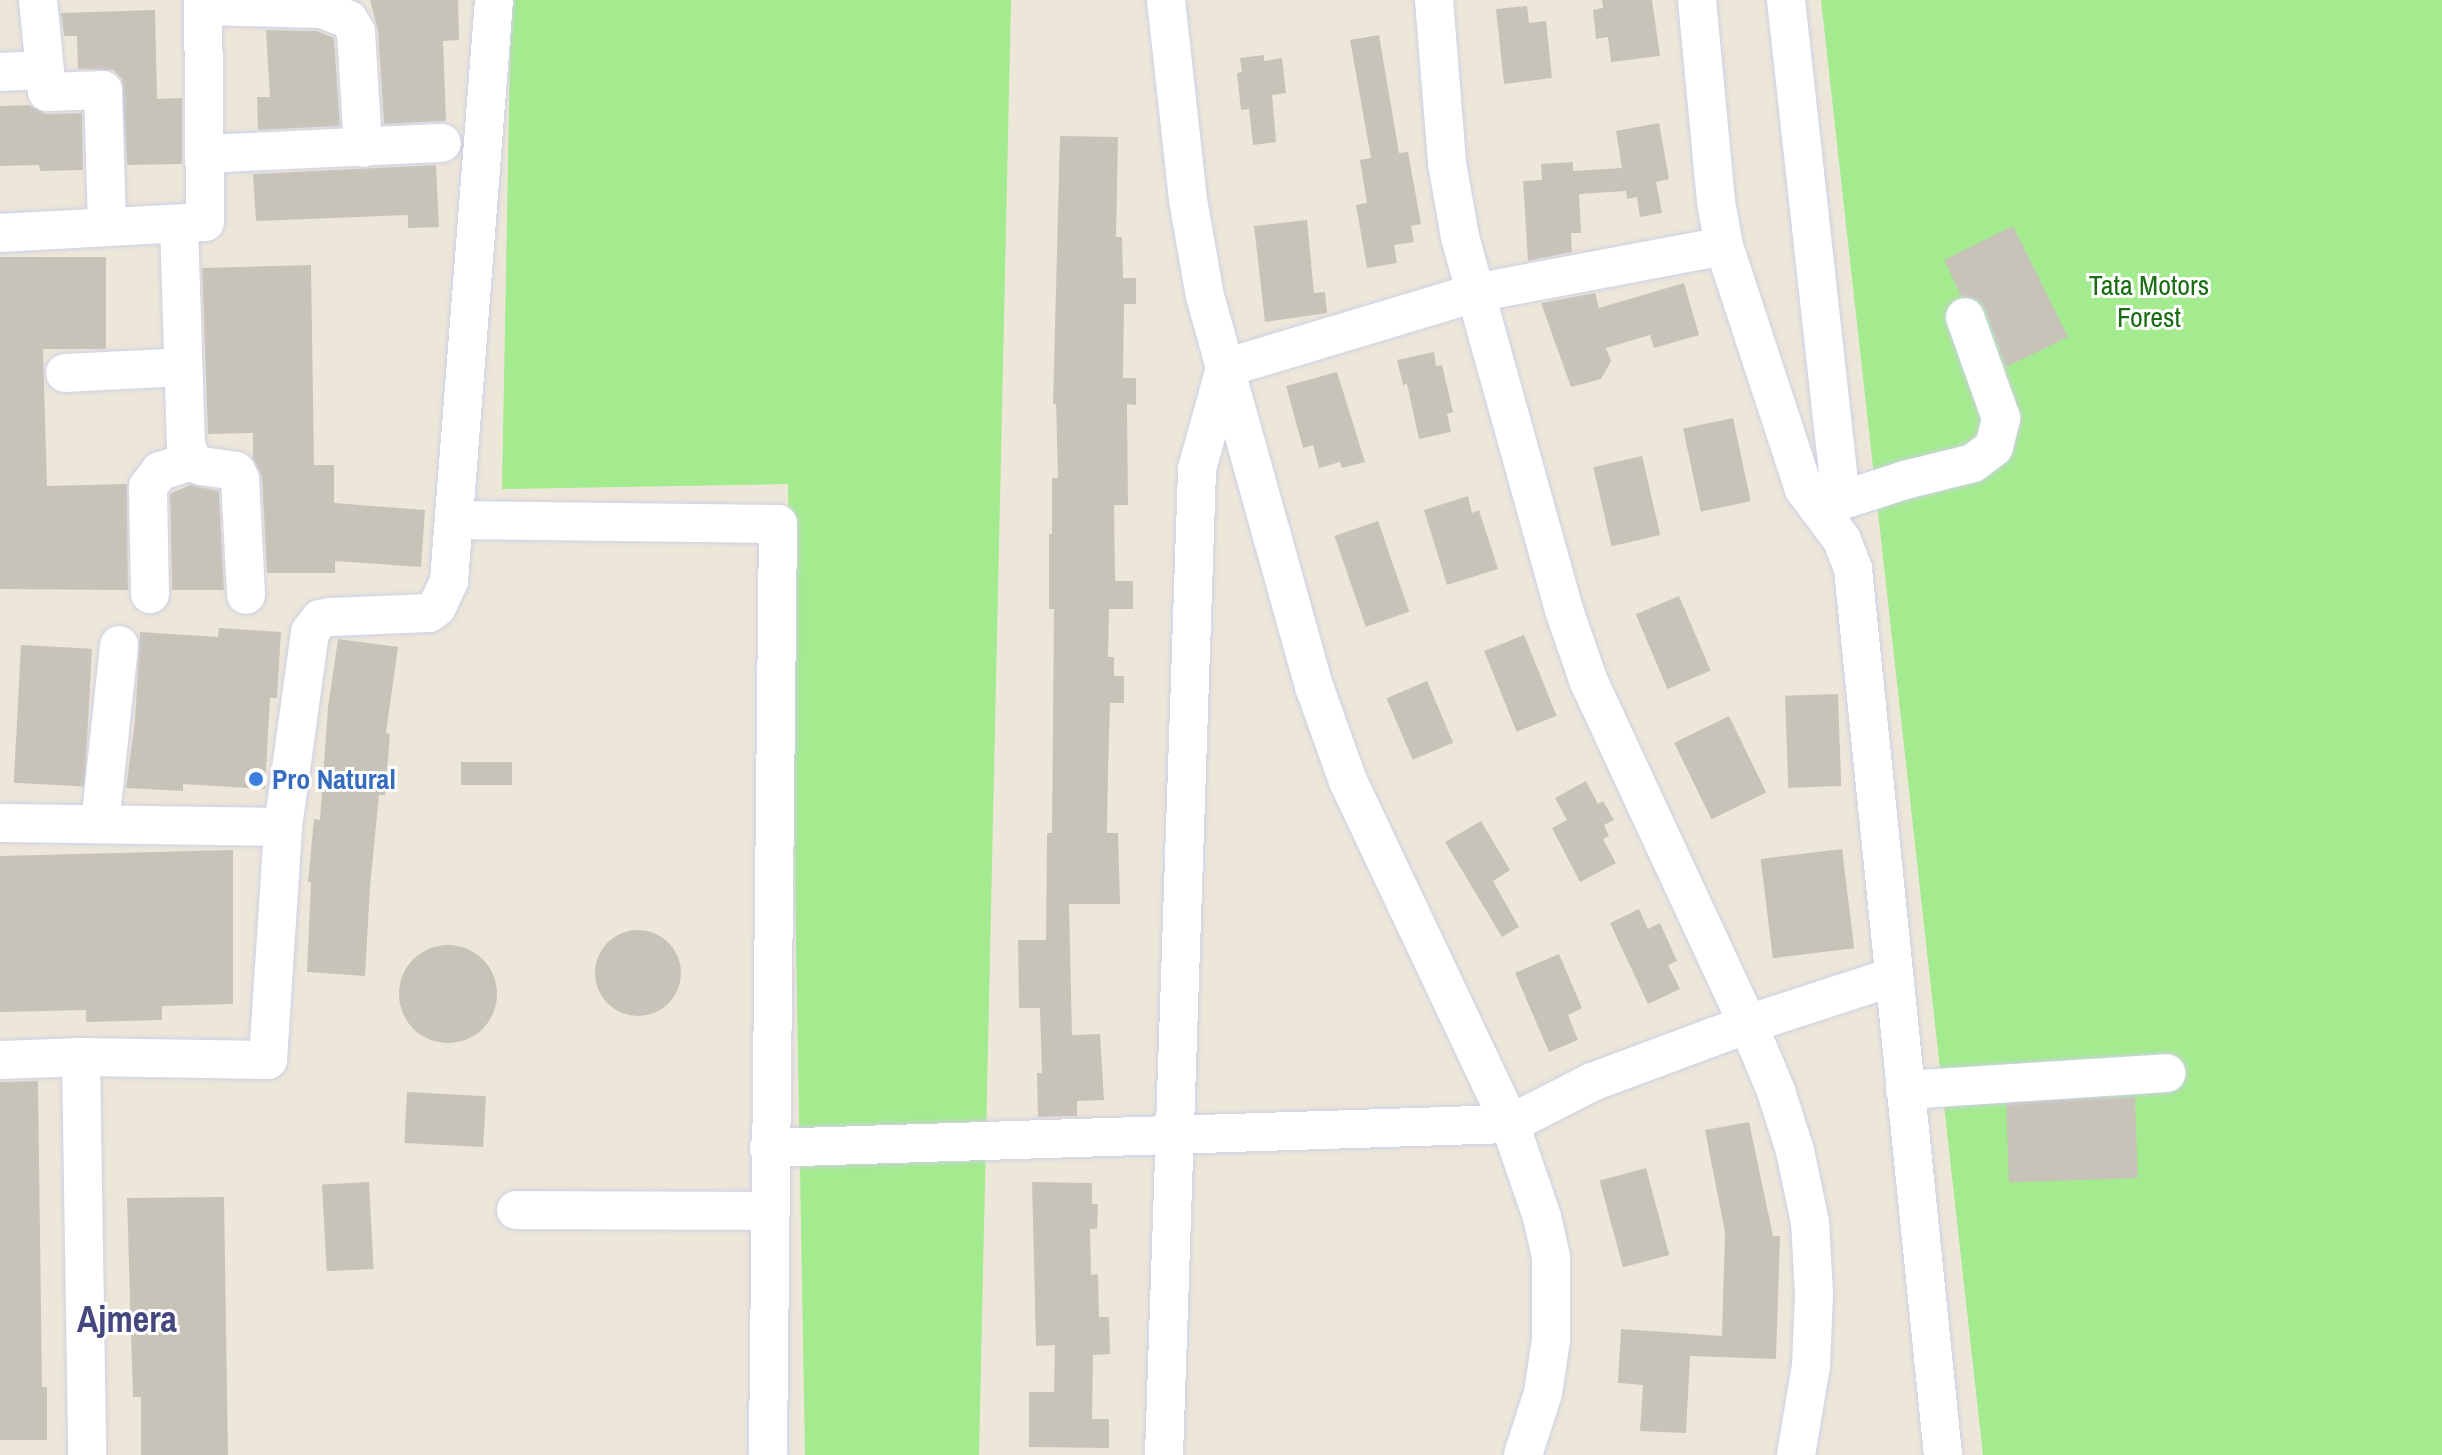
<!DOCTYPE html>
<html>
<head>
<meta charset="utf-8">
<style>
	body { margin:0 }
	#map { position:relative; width:2442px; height:1455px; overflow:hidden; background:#ede7d9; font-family:"Archivo Narrow",sans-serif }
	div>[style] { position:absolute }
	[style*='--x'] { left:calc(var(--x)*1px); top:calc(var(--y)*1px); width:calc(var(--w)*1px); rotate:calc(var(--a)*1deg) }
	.green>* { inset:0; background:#a4ea8f }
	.building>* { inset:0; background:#c8c3b9; transform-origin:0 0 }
	.round { border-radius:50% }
	.roads { filter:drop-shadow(0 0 2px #ced0e4) drop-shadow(0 0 2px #ced0e4) }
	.minor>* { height:38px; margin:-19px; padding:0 19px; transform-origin:19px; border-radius:19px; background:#fff }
	.dots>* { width:22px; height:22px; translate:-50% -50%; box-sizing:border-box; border:4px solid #fff; border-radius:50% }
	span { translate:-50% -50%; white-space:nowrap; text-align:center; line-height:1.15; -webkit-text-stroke:6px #fff; paint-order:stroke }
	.park-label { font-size:28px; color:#1a6e12 }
	.shop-label { font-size:28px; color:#366cbe; font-weight:700 }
	.left { translate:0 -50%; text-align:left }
	.district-label { font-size:36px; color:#45487f; font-weight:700 }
</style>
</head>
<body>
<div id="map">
	<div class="green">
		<i style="clip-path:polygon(511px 0,1011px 0,979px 1455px,805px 1455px,788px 484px,502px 489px)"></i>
		<i style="clip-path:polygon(1821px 0,2442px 0,2442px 1455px,1983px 1455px)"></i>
	</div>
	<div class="building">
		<i style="clip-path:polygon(370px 0,458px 0,459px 40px,443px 41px,446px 121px,384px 124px,378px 31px)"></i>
		<i style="clip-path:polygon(1602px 0,1652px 0,1660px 56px,1611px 62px,1608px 37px,1596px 39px,1593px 10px,1603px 8px)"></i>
		<i style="clip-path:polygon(1527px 6px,1529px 23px,1546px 21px,1552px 78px,1504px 84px,1496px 9px)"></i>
		<i style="clip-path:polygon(155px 10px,157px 99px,182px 98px,182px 164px,127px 165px,122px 79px,113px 70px,78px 69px,77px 36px,64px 36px,61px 13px)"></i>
		<i style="clip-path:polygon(266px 30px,317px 31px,334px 38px,340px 126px,258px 130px,257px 97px,270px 97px)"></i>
		<i style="clip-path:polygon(1379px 35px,1399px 153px,1408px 152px,1421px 224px,1411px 226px,1414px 242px,1394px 245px,1397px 263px,1367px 268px,1356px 205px,1367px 203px,1360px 160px,1371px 158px,1350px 40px)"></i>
		<i style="clip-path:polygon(1264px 55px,1264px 61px,1282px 58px,1286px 93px,1272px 95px,1276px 142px,1253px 145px,1249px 109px,1241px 110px,1237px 73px,1242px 72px,1240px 58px)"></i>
		<i style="clip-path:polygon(29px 105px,47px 114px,82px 113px,83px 170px,40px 171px,39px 165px,0 166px,0 106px)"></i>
		<i style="clip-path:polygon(1659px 123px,1669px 179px,1656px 182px,1662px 213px,1640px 217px,1637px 197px,1627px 199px,1626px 191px,1579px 194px,1581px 233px,1571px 233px,1572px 252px,1528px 261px,1523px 181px,1542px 180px,1541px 164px,1573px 162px,1573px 171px,1622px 168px,1616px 131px)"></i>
		<i style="clip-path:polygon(1060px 136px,1118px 137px,1116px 237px,1122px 237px,1123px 278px,1136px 278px,1136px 304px,1124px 304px,1123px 378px,1136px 378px,1136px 405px,1127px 404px,1128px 505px,1114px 505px,1115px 581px,1133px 581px,1133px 609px,1109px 609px,1108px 657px,1114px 657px,1114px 676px,1124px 676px,1124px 703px,1110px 703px,1108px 770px,1107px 833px,1118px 833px,1120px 904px,1069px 904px,1072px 1035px,1100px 1034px,1104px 1100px,1077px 1101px,1077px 1116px,1038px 1117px,1037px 1073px,1042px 1073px,1040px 1008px,1019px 1008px,1018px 940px,1046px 940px,1047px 833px,1052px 833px,1054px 609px,1049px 609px,1049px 534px,1052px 534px,1052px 478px,1058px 478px,1056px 404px,1053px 404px)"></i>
		<i style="clip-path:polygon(436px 165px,439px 227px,408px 228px,408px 215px,256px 221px,253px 174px)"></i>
		<i style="clip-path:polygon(1307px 220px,1314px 293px,1325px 292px,1327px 313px,1265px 322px,1254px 226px)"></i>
		<i style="clip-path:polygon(2013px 226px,2068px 337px,2006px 367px,1985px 309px,1979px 300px,1961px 296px,1944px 260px)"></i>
		<i style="clip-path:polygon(0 257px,106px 257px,106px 349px,43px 349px,47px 486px,127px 484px,128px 590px,0 589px)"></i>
		<i style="clip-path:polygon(311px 265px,314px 465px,334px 465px,334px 503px,425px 510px,421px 567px,335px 561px,335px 573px,267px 573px,262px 478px,253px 458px,253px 433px,208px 434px,202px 268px)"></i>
		<i style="clip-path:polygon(1684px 283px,1699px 335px,1654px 348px,1650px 335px,1606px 348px,1611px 361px,1601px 379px,1571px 387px,1541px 303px,1595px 293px,1599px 308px)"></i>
		<i style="clip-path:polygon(1434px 352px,1436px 366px,1442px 365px,1453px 412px,1447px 414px,1451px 432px,1419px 439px,1407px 384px,1403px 385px,1397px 360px)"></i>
		<i style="clip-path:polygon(1337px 372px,1365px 462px,1342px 468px,1340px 462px,1319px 468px,1313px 445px,1303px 448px,1286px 386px)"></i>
		<i style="left:1733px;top:418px;width:85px;height:51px;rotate:78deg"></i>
		<i style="left:1642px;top:456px;width:81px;height:50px;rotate:77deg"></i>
		<i style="clip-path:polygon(190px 485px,219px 491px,224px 590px,172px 590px,170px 494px)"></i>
		<i style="clip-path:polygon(1468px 496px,1472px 513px,1479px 510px,1498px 569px,1447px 585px,1424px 510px)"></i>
		<i style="left:1378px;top:521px;width:96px;height:46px;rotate:71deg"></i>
		<i style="left:1679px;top:596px;width:81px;height:47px;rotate:67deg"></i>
		<i style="clip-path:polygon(219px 628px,281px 632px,277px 698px,270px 698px,265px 789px,183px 784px,183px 791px,126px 788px,135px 721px,140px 632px,218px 637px)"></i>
		<i style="left:1524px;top:635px;width:87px;height:43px;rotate:68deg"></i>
		<i style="clip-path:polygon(338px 639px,398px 647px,386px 733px,390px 734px,385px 795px,379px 795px,370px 887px,365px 976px,307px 972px,311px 882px,308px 882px,314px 819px,320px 820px,328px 707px)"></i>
		<i style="left:21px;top:645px;width:71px;height:138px;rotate:3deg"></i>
		<i style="left:1427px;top:681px;width:67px;height:44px;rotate:67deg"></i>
		<i style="left:1838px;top:694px;width:92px;height:53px;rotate:88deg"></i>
		<i style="left:1729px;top:716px;width:85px;height:61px;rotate:64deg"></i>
		<i style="left:512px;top:762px;width:23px;height:51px;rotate:90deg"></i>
		<i style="clip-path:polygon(1586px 781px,1598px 804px,1603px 801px,1614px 820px,1604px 825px,1609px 836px,1603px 839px,1616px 863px,1580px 882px,1552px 828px,1567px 820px,1555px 798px)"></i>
		<i style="clip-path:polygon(1481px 821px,1510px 870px,1493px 881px,1519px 927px,1502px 937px,1445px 842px)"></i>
		<i style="left:1842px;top:849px;width:100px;height:82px;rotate:83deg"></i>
		<i style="clip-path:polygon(233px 850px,233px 1004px,162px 1006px,162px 1020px,86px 1022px,86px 1010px,0 1012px,0 856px)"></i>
		<i style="clip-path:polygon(1639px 909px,1648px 929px,1660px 923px,1677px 961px,1668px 965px,1680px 989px,1648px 1004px,1610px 923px)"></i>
		<i class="round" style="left:595px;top:930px;width:86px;height:86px"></i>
		<i class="round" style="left:399px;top:945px;width:98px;height:98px"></i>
		<i style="clip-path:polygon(1559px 954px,1582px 1008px,1568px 1015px,1578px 1040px,1549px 1052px,1515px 973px)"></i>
		<i style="clip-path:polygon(38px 1081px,42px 1387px,47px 1387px,47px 1440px,0 1440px,0 1082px)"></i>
		<i style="left:407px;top:1092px;width:79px;height:51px;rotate:3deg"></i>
		<i style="left:2135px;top:1097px;width:81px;height:129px;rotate:88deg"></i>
		<i style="clip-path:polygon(1749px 1122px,1773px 1236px,1780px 1236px,1776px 1359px,1690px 1356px,1686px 1433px,1640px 1431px,1643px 1385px,1618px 1383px,1621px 1329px,1722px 1336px,1725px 1232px,1705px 1130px)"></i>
		<i style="left:1646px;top:1168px;width:90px;height:48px;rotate:75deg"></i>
		<i style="left:369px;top:1182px;width:87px;height:47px;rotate:87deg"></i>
		<i style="clip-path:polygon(1032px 1182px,1092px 1183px,1092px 1204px,1098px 1204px,1097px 1229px,1090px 1229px,1091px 1275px,1098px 1274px,1099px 1317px,1109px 1317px,1110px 1354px,1093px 1355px,1092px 1419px,1109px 1419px,1109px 1448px,1029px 1447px,1029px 1392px,1054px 1392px,1055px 1345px,1036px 1346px)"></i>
		<i style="clip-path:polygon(224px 1197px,228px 1455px,141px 1455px,141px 1397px,133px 1397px,127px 1198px)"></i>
	</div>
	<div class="roads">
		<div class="minor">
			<i style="--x:38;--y:0;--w:92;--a:84.4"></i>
			<i style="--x:47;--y:92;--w:56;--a:-2"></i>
			<i style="--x:103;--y:90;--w:137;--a:88.3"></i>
			<i style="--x:1166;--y:0;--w:201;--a:83.7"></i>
			<i style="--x:1188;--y:200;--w:97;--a:80"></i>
			<i style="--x:1205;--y:296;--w:408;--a:74.4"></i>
			<i style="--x:1315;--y:689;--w:98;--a:70.3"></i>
			<i style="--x:1348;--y:781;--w:379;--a:64.7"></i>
			<i style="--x:1510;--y:1124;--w:98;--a:71"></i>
			<i style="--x:1542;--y:1217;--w:41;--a:77.3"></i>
			<i style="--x:1551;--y:1257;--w:83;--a:90"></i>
			<i style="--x:1551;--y:1340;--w:54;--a:98.6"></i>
			<i style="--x:1543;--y:1393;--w:65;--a:107.9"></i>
			<i style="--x:1434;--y:0;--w:164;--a:85.4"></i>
			<i style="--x:1447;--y:163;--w:75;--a:80"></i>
			<i style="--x:1460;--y:237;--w:387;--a:74.4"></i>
			<i style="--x:1564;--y:610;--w:76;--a:70.9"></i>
			<i style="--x:1589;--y:682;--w:377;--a:65.1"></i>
			<i style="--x:1748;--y:1024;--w:73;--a:67.3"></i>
			<i style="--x:1776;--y:1091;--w:63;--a:72.4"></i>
			<i style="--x:1795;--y:1151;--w:73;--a:78.1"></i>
			<i style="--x:1810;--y:1222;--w:72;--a:86.8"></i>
			<i style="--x:1814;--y:1294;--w:72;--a:92.4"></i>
			<i style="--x:1811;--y:1366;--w:90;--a:99.6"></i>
			<i style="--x:1697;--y:0;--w:203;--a:84.6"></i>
			<i style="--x:1716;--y:202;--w:45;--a:79.7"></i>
			<i style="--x:1724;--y:246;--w:256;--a:71.8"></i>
			<i style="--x:1804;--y:489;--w:64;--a:53.3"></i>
			<i style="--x:1842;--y:540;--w:31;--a:69"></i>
			<i style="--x:1853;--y:569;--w:891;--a:84.2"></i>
			<i style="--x:1786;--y:0;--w:503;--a:83.72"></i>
			<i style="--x:203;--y:6;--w:119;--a:1.4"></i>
			<i style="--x:322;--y:9;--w:29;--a:22"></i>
			<i style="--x:349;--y:20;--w:14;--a:60"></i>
			<i style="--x:356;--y:32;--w:116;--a:86.5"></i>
			<i style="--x:0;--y:72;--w:45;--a:-2.5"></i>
			<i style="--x:205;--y:154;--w:237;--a:-2.7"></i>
			<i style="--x:179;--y:224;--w:221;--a:88.2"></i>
			<i style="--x:186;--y:445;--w:17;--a:69"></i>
			<i style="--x:192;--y:461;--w:10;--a:29"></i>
			<i style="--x:201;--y:466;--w:35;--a:8"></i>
			<i style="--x:236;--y:471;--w:9;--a:63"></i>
			<i style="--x:240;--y:479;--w:116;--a:87"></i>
			<i style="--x:0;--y:233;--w:205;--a:-3.1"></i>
			<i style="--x:205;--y:222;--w:222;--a:-90.5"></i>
			<i style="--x:65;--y:373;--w:117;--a:-2.9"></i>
			<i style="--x:1818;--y:508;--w:91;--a:-17.8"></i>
			<i style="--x:1905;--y:480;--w:70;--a:-14"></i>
			<i style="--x:1973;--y:463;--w:26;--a:-37"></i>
			<i style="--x:1994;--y:447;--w:30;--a:-76"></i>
			<i style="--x:2001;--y:418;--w:107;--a:-109.6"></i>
			<i style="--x:455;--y:520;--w:323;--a:0.7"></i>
			<i style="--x:778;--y:524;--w:931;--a:90.62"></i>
			<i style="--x:150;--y:594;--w:107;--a:-91.1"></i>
			<i style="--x:148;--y:487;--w:20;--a:-53"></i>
			<i style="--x:160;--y:471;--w:34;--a:-17"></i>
			<i style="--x:0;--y:823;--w:283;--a:0.8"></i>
			<i style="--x:100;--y:824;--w:180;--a:-83.9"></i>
			<i style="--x:81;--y:1057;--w:398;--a:89.1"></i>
			<i style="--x:0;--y:1060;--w:81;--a:-2.1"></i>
			<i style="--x:81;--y:1057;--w:187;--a:0.9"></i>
			<i style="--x:268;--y:1060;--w:233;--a:-86.3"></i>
			<i style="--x:283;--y:827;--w:197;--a:-82.1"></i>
			<i style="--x:310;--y:632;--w:16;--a:-52"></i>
			<i style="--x:320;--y:619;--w:10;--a:-11"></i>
			<i style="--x:330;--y:617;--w:99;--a:-2.3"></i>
			<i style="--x:429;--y:613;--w:10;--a:-37"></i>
			<i style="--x:437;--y:607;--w:29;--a:-65"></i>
			<i style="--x:449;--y:581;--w:583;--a:-85.57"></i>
			<i style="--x:1905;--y:1090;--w:262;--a:-3.7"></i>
			<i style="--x:769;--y:1148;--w:741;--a:-1.86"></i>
			<i style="--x:1510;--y:1124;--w:92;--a:-27.1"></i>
			<i style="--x:1592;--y:1082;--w:166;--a:-20.4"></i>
			<i style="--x:1748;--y:1024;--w:152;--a:-18"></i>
			<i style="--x:516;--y:1210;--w:253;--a:0.2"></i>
			<i style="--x:1164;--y:1455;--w:987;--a:-88.08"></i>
			<i style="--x:1197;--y:469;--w:105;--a:-74.5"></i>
			<i style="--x:1225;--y:368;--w:261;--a:-16.7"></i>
			<i style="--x:1475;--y:293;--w:253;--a:-10.7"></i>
		</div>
	</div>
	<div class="dots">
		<i style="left:256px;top:779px;background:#3f7fe0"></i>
	</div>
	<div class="park-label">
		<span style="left:2149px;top:301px">Tata Motors<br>Forest</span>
	</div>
	<div class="shop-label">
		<span class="left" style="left:272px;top:779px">Pro Natural</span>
	</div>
	<div class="district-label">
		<span style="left:127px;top:1320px">Ajmera</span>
	</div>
</div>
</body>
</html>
